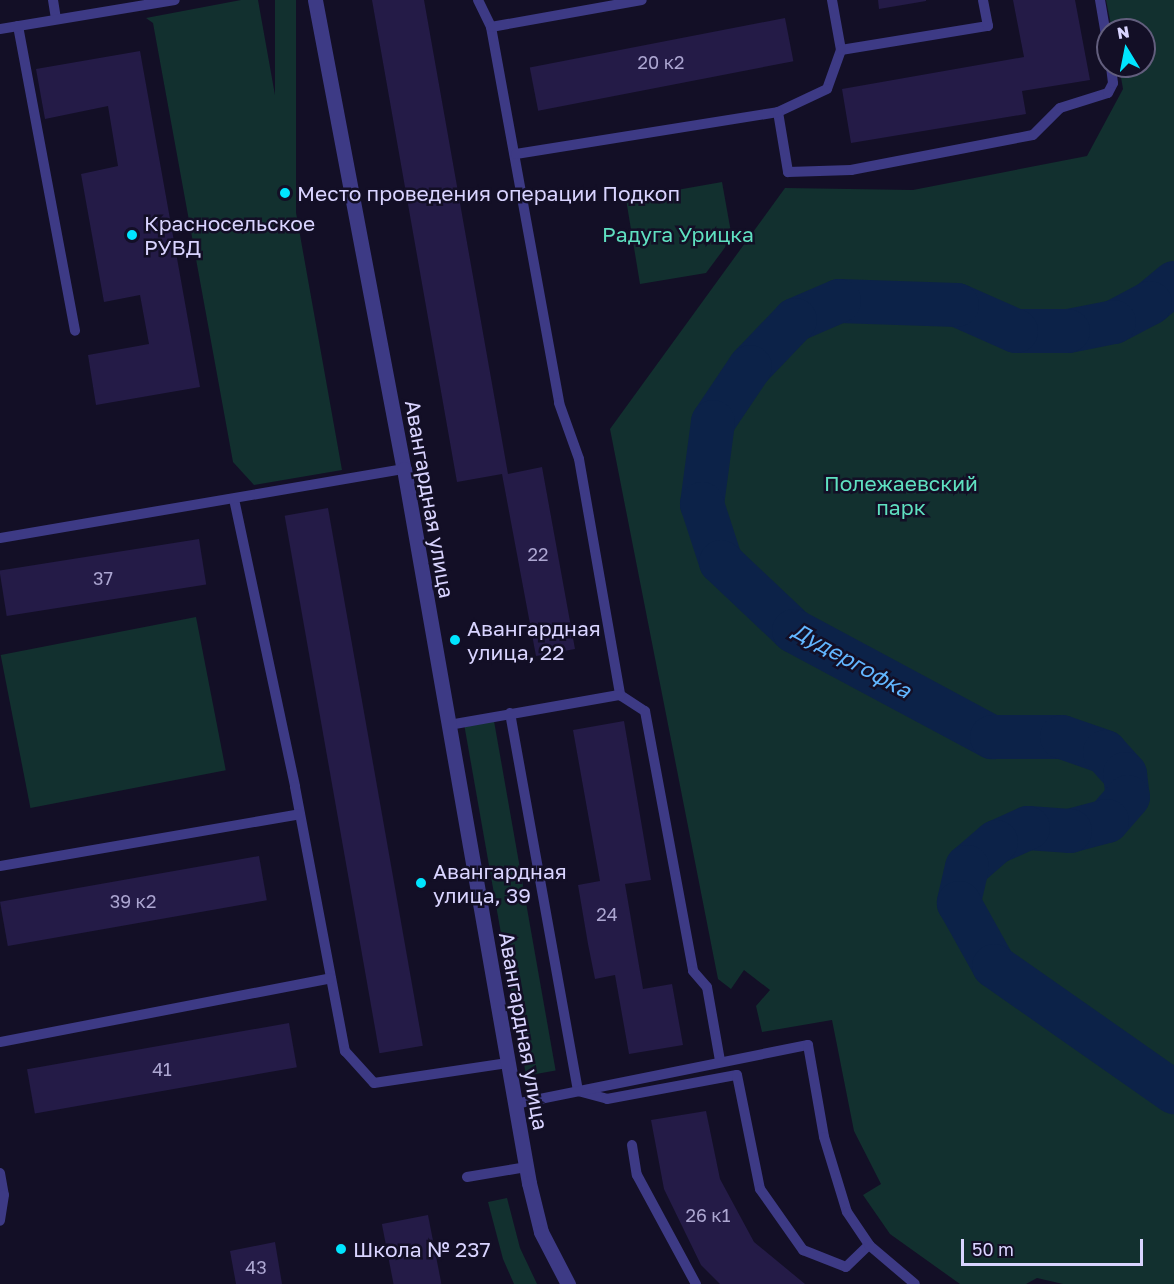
<!DOCTYPE html>
<html>
<head>
<meta charset="utf-8">
<style>
	body { margin:0 }
	#map { position:relative; width:1174px; height:1284px; overflow:hidden; background:#130f26; font-family:"Golos Text",sans-serif }
	div>[style] { position:absolute }
	[style*='--x'] { left:calc(var(--x)*1px); top:calc(var(--y)*1px); width:calc(var(--w)*1px); rotate:calc(var(--a)*1deg) }
	.green>* { inset:0; background:#12302f; transform-origin:0 0 }
	.water>* { inset:0; background:#0c2248 }
	.river>* { height:44px; margin:-22px; padding:0 22px; transform-origin:22px; border-radius:22px; background:#0c2248 }
	.building>* { inset:0; background:#241b47; transform-origin:0 0 }
	.service>* { height:10px; margin:-5px; padding:0 5px; transform-origin:5px; border-radius:5px; background:#3d3a85 }
	.minor>* { height:15px; margin:-7.5px; padding:0 7.5px; transform-origin:7.5px; border-radius:7.5px; background:#3d3a85 }
	.dots>* { width:16px; height:16px; translate:-50% -50%; box-sizing:border-box; border:3px solid #130f26; border-radius:50% }
	span { translate:-50% -50%; white-space:nowrap; text-align:center; line-height:1.15; -webkit-text-stroke:5px #130f26; paint-order:stroke }
	.number-label { font-size:18px; color:#aca6d1 }
	.number-label span { -webkit-text-stroke-width:0 }
	.poi-label { font-size:21px; color:#d9d4ff }
	.left { translate:0 -50%; text-align:left }
	.park-label { font-size:21px; color:#5fe0c0 }
	.street-label { font-size:21px; color:#d9d4ff }
	.water-label { font-size:22px; color:#62b6ff; font-style:italic }
	.north { position:absolute; left:1096px; top:18px; width:60px; height:60px; box-sizing:border-box; background:#130f26; border:2px solid #625e7d; border-radius:50%; rotate:350deg; font-size:16px; font-weight:700; line-height:24px; text-align:center; color:#d9d4ff }
	.north::after { content:''; display:block; margin:auto; width:21px; height:27px; background:#00e5ff; clip-path:polygon(50% 0,100% 100%,50% 72%,0 100%) }
	.scale { position:absolute; left:961px; top:1239px; width:182px; height:27px; box-sizing:border-box; border:3px solid #d9d4ff; border-top:0; padding-left:8px; font-size:18px; line-height:21px; white-space:nowrap; color:#d9d4ff; -webkit-text-stroke:4px #130f26; paint-order:stroke }
</style>
</head>
<body>
<div id="map">
	<div class="green">
		<i style="clip-path:polygon(241px 0,258px 0,342px 470px,254px 485px,233px 462px,153px 23px,146px 18px)"></i>
		<i style="left:275px;top:0;width:21px;height:474px"></i>
		<i style="clip-path:polygon(1106px 0,1174px 0,1174px 1284px,1063px 1284px,1037px 1278px,1026px 1284px,960px 1284px,890px 1234px,863px 1195px,881px 1184px,854px 1131px,832px 1020px,762px 1032px,756px 1006px,770px 990px,744px 970px,731px 989px,718px 979px,610px 429px,785px 188px,913px 190px,1087px 156px,1123px 89px,1119px 66px,1144px 66px,1144px 30px,1112px 30px)"></i>
		<i style="clip-path:polygon(722px 182px,732px 238px,706px 273px,640px 284px,626px 199px)"></i>
		<i style="left:196px;top:617px;width:156px;height:199px;rotate:79deg"></i>
		<i style="left:494px;top:721px;width:355px;height:30px;rotate:80deg"></i>
		<i style="clip-path:polygon(507px 1198px,520px 1248px,537px 1284px,514px 1284px,503px 1259px,488px 1202px)"></i>
	</div>
	<div class="water">
		<i style="clip-path:polygon(1174px 272px,1174px 294px,1146px 318px,1113px 331px,1066px 340px,1015px 340px,1018px 321px,1094px 319px,1128px 308px)"></i>
	</div>
	<div class="river">
		<i style="--x:1174;--y:283;--w:31;--a:140"></i>
		<i style="--x:1150;--y:303;--w:41;--a:152.2"></i>
		<i style="--x:1114;--y:322;--w:47;--a:168.9"></i>
		<i style="--x:1068;--y:331;--w:52;--a:180"></i>
		<i style="--x:1016;--y:331;--w:64;--a:-156.2"></i>
		<i style="--x:957;--y:305;--w:118;--a:-178.1"></i>
		<i style="--x:839;--y:301;--w:48;--a:156.6"></i>
		<i style="--x:795;--y:320;--w:65;--a:133.8"></i>
		<i style="--x:750;--y:367;--w:66;--a:123.9"></i>
		<i style="--x:713;--y:422;--w:83;--a:97.6"></i>
		<i style="--x:702;--y:504;--w:61;--a:71.9"></i>
		<i style="--x:721;--y:562;--w:100;--a:43.4"></i>
		<i style="--x:794;--y:631;--w:225;--a:28.2"></i>
		<i style="--x:992;--y:737;--w:70;--a:0"></i>
		<i style="--x:1062;--y:737;--w:46;--a:19.2"></i>
		<i style="--x:1105;--y:752;--w:30;--a:48"></i>
		<i style="--x:1125;--y:774;--w:23;--a:83"></i>
		<i style="--x:1128;--y:797;--w:32;--a:131"></i>
		<i style="--x:1107;--y:821;--w:38;--a:165"></i>
		<i style="--x:1070;--y:831;--w:42;--a:-175.9"></i>
		<i style="--x:1028;--y:828;--w:35;--a:156"></i>
		<i style="--x:996;--y:842;--w:38;--a:139"></i>
		<i style="--x:967;--y:867;--w:37;--a:103"></i>
		<i style="--x:959;--y:903;--w:72;--a:60.9"></i>
		<i style="--x:994;--y:966;--w:220;--a:35"></i>
	</div>
	<div class="building">
		<i style="clip-path:polygon(372px 0,424px 0,508px 474px,542px 467px,575px 649px,536px 656px,502px 474px,457px 482px)"></i>
		<i style="clip-path:polygon(878px 0,926px 0,926px 1px,879px 9px)"></i>
		<i style="clip-path:polygon(1013px 0,1075px 0,1090px 80px,1022px 91px,1026px 114px,851px 143px,842px 89px,1024px 57px)"></i>
		<i style="left:785px;top:18px;width:44px;height:260px;rotate:79deg"></i>
		<i style="clip-path:polygon(140px 51px,200px 387px,96px 405px,88px 355px,149px 344px,140px 295px,104px 302px,81px 174px,118px 166px,108px 106px,45px 119px,36px 69px)"></i>
		<i style="left:328px;top:508px;width:546px;height:44px;rotate:80deg"></i>
		<i style="left:199px;top:539px;width:46px;height:202px;rotate:81deg"></i>
		<i style="clip-path:polygon(624px 721px,651px 880px,625px 884px,643px 989px,672px 984px,683px 1045px,629px 1054px,615px 975px,595px 979px,588px 944px,578px 885px,600px 881px,573px 730px)"></i>
		<i style="left:259px;top:856px;width:45px;height:263px;rotate:80deg"></i>
		<i style="left:289px;top:1023px;width:45px;height:266px;rotate:80deg"></i>
		<i style="clip-path:polygon(706px 1111px,720px 1179px,754px 1242px,805px 1284px,720px 1284px,701px 1265px,664px 1189px,651px 1120px)"></i>
		<i style="left:428px;top:1215px;width:70px;height:47px;rotate:79deg"></i>
		<i style="clip-path:polygon(275px 1242px,282px 1284px,236px 1284px,230px 1251px)"></i>
	</div>
	<div class="service">
		<i style="--x:53;--y:0;--w:19;--a:81"></i>
		<i style="--x:478;--y:0;--w:30;--a:64"></i>
		<i style="--x:491;--y:27;--w:382;--a:79.7"></i>
		<i style="--x:559;--y:403;--w:59;--a:70.3"></i>
		<i style="--x:579;--y:459;--w:240;--a:80.1"></i>
		<i style="--x:620;--y:695;--w:30;--a:33"></i>
		<i style="--x:645;--y:711;--w:264;--a:79.5"></i>
		<i style="--x:693;--y:971;--w:21;--a:49"></i>
		<i style="--x:707;--y:987;--w:75;--a:80"></i>
		<i style="--x:832;--y:0;--w:51;--a:79.8"></i>
		<i style="--x:841;--y:50;--w:41;--a:109.7"></i>
		<i style="--x:827;--y:89;--w:54;--a:154.9"></i>
		<i style="--x:778;--y:112;--w:61;--a:80.5"></i>
		<i style="--x:788;--y:172;--w:63;--a:-1.8"></i>
		<i style="--x:851;--y:170;--w:185;--a:-10.9"></i>
		<i style="--x:1033;--y:135;--w:38;--a:-45"></i>
		<i style="--x:1060;--y:108;--w:50;--a:-17.4"></i>
		<i style="--x:1108;--y:93;--w:11;--a:-63"></i>
		<i style="--x:1113;--y:83;--w:17;--a:-97"></i>
		<i style="--x:1100;--y:0;--w:48;--a:80.3"></i>
		<i style="--x:18;--y:26;--w:310;--a:79.4"></i>
		<i style="--x:491;--y:27;--w:153;--a:-10.1"></i>
		<i style="--x:0;--y:29;--w:177;--a:-9.4"></i>
		<i style="--x:841;--y:50;--w:149;--a:-9.3"></i>
		<i style="--x:988;--y:26;--w:26;--a:-101"></i>
		<i style="--x:516;--y:154;--w:265;--a:-9.1"></i>
		<i style="--x:234;--y:499;--w:294;--a:78"></i>
		<i style="--x:295;--y:787;--w:269;--a:79.3"></i>
		<i style="--x:345;--y:1051;--w:43;--a:47.8"></i>
		<i style="--x:374;--y:1083;--w:135;--a:-8.5"></i>
		<i style="--x:0;--y:538;--w:410;--a:-9.7"></i>
		<i style="--x:510;--y:713;--w:384;--a:79.8"></i>
		<i style="--x:578;--y:1091;--w:30;--a:15"></i>
		<i style="--x:607;--y:1099;--w:132;--a:-10.5"></i>
		<i style="--x:737;--y:1075;--w:116;--a:78.6"></i>
		<i style="--x:760;--y:1189;--w:75;--a:54.8"></i>
		<i style="--x:803;--y:1250;--w:46;--a:21.6"></i>
		<i style="--x:846;--y:1267;--w:32;--a:-44"></i>
		<i style="--x:449;--y:725;--w:174;--a:-10"></i>
		<i style="--x:0;--y:866;--w:304;--a:-9.8"></i>
		<i style="--x:0;--y:1042;--w:337;--a:-10.9"></i>
		<i style="--x:515;--y:1104;--w:299;--a:-11.4"></i>
		<i style="--x:808;--y:1045;--w:93;--a:80.1"></i>
		<i style="--x:824;--y:1137;--w:78;--a:73"></i>
		<i style="--x:847;--y:1212;--w:40;--a:56"></i>
		<i style="--x:869;--y:1245;--w:60;--a:40.3"></i>
		<i style="--x:632;--y:1145;--w:30;--a:81"></i>
		<i style="--x:637;--y:1175;--w:124;--a:61.6"></i>
		<i style="--x:0;--y:1173;--w:22;--a:80"></i>
		<i style="--x:4;--y:1195;--w:26;--a:99"></i>
		<i style="--x:467;--y:1177;--w:61;--a:-9.5"></i>
	</div>
	<div class="minor">
		<i style="--x:315;--y:0;--w:477;--a:79.3"></i>
		<i style="--x:404;--y:469;--w:725;--a:80.07"></i>
		<i style="--x:529;--y:1183;--w:50;--a:76.2"></i>
		<i style="--x:541;--y:1232;--w:59;--a:62.6"></i>
	</div>
	<div class="dots">
		<i style="left:285px;top:193px;background:#00e5ff"></i>
		<i style="left:132px;top:235px;background:#00e5ff"></i>
		<i style="left:455px;top:640px;background:#00e5ff"></i>
		<i style="left:421px;top:883px;background:#00e5ff"></i>
		<i style="left:341px;top:1249px;background:#00e5ff"></i>
	</div>
	<div class="number-label">
		<span style="left:661px;top:62px">20 к2</span>
		<span style="left:538px;top:554px">22</span>
		<span style="left:103px;top:578px">37</span>
		<span style="left:133px;top:901px">39 к2</span>
		<span style="left:607px;top:914px">24</span>
		<span style="left:162px;top:1069px">41</span>
		<span style="left:708px;top:1215px">26 к1</span>
		<span style="left:256px;top:1267px">43</span>
	</div>
	<div class="poi-label">
		<span class="left" style="left:297px;top:193px">Место проведения операции Подкоп</span>
		<span class="left" style="left:144px;top:235px">Красносельское<br>РУВД</span>
		<span class="left" style="left:467px;top:640px">Авангардная<br>улица, 22</span>
		<span class="left" style="left:433px;top:883px">Авангардная<br>улица, 39</span>
		<span class="left" style="left:353px;top:1249px">Школа № 237</span>
	</div>
	<div class="park-label">
		<span style="left:678px;top:234px">Радуга Урицка</span>
		<span style="left:901px;top:495px">Полежаевский<br>парк</span>
	</div>
	<div class="street-label">
		<span style="left:430px;top:499px;rotate:80deg">Авангардная улица</span>
		<span style="left:524px;top:1031px;rotate:80deg">Авангардная улица</span>
	</div>
	<div class="water-label">
		<span style="left:852px;top:660px;rotate:29deg">Дудергофка</span>
	</div>
	<div class="north">N</div>
	<div class="scale">50 m</div>
</div>
</body>
</html>
